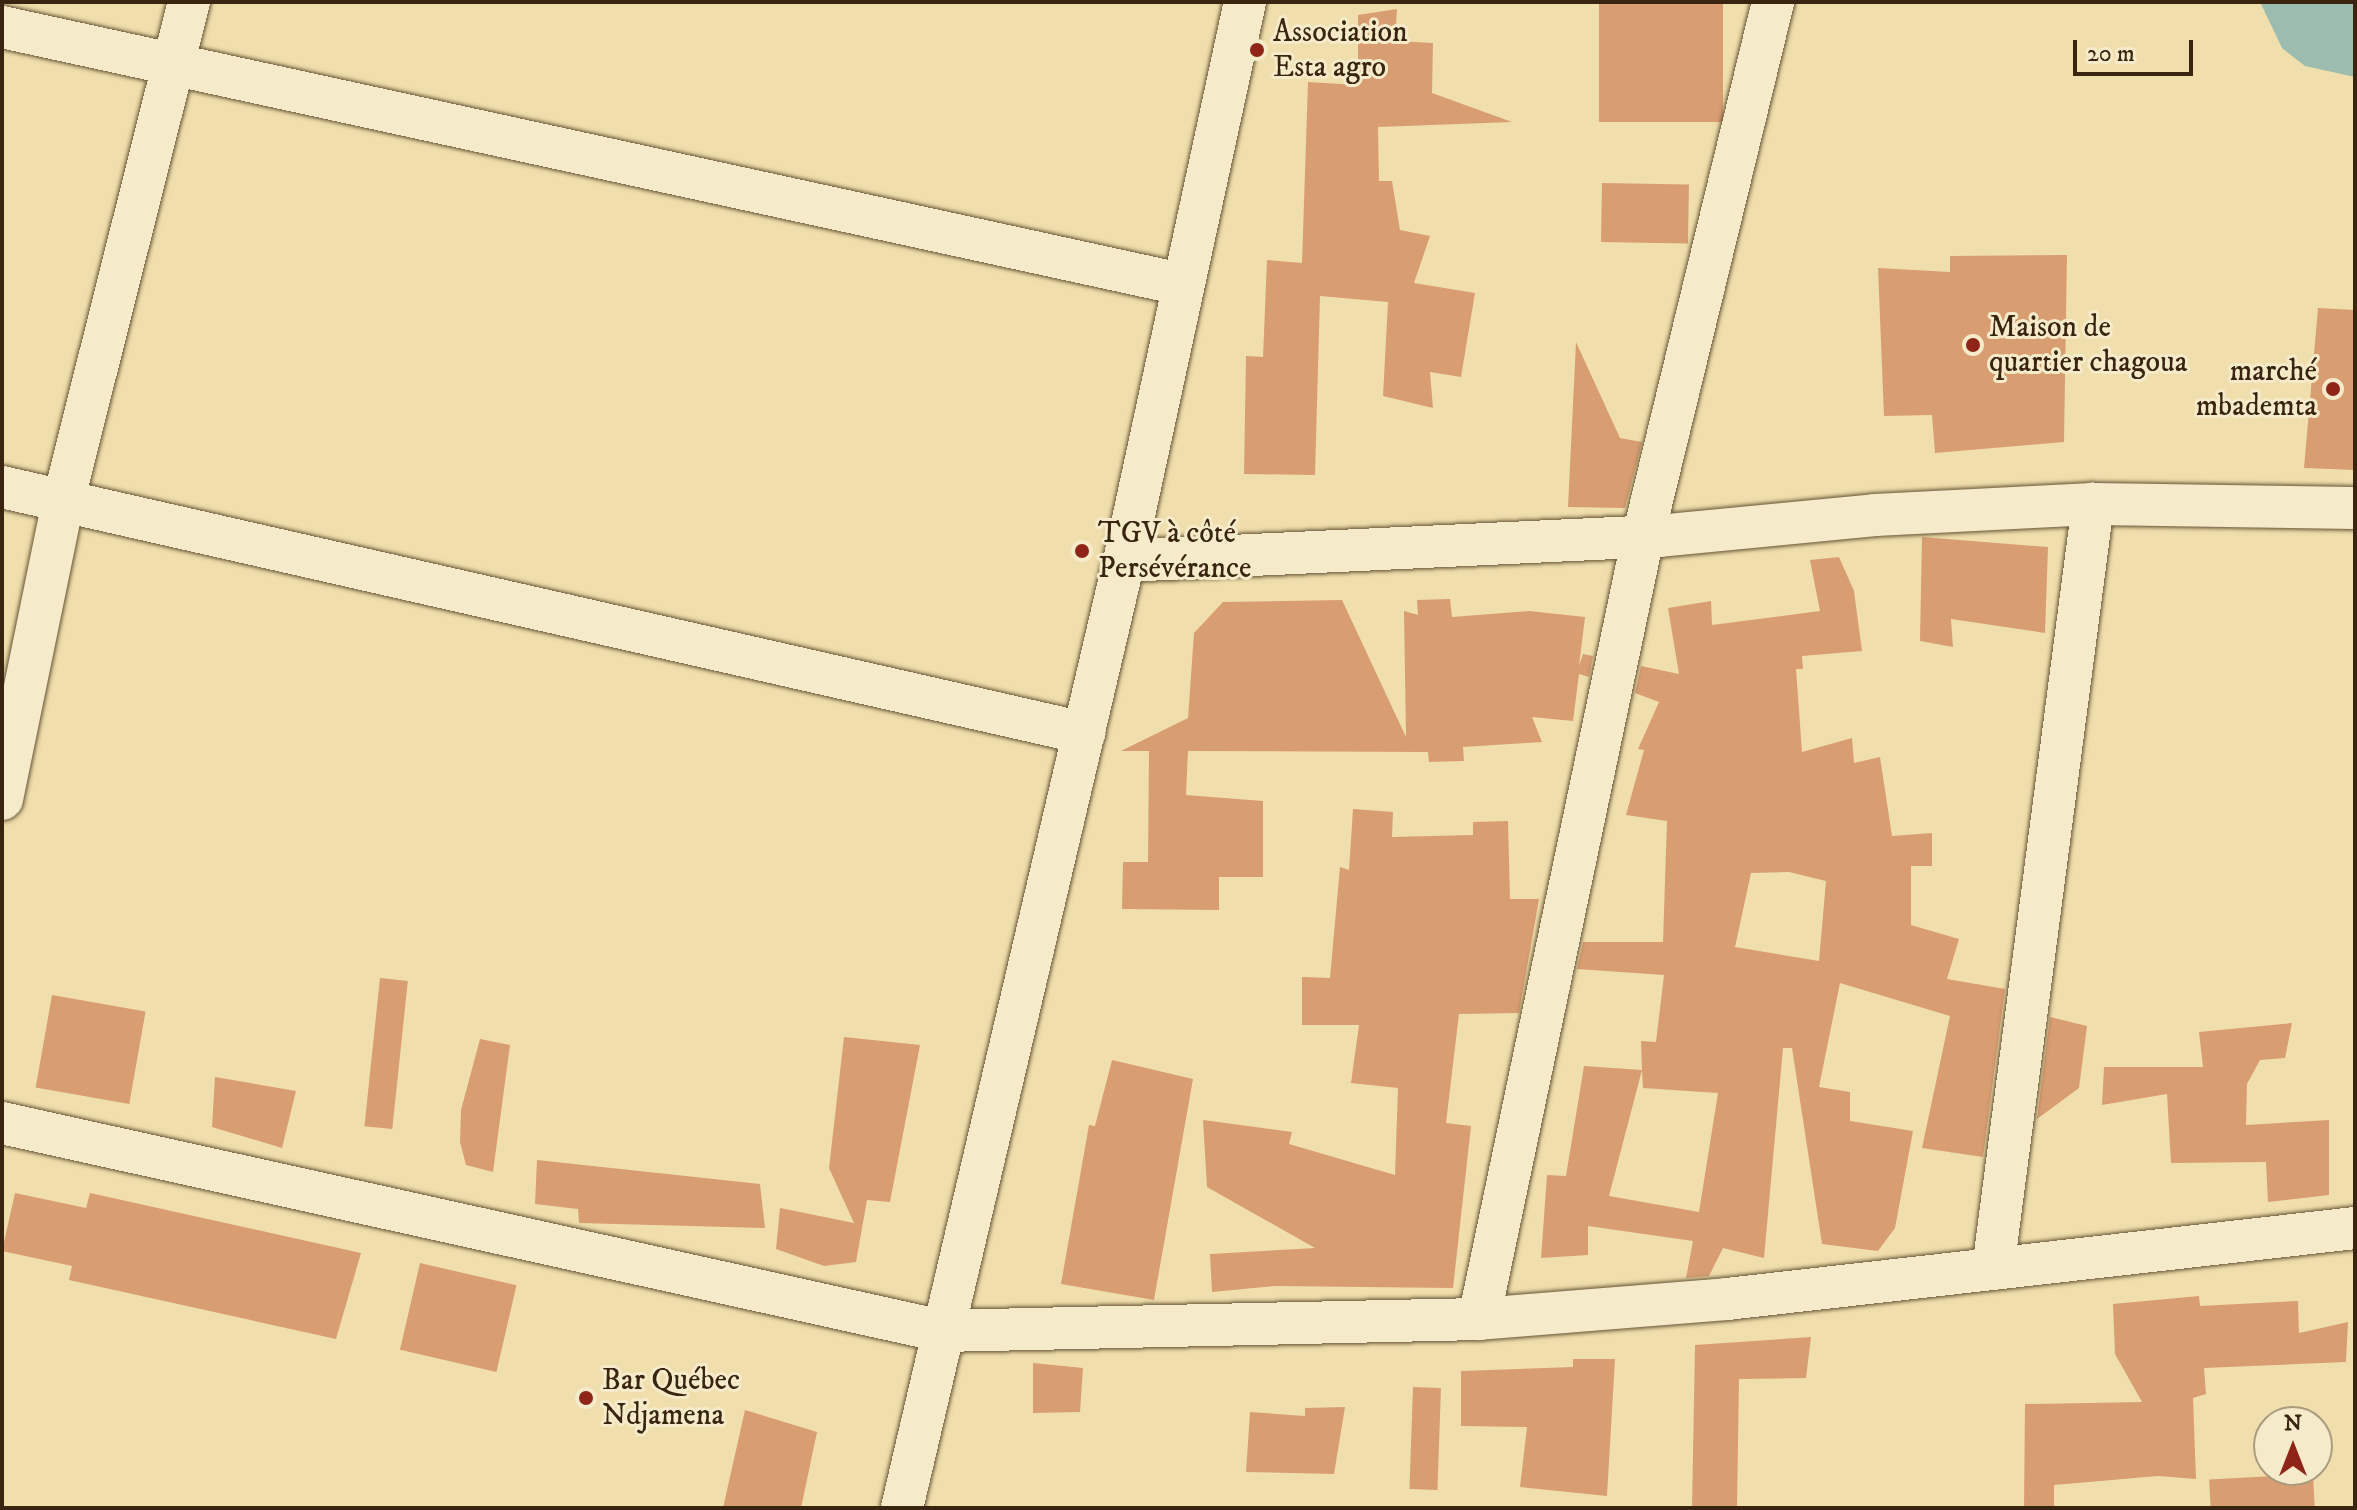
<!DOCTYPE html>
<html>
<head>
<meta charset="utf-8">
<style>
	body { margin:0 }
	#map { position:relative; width:2357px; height:1510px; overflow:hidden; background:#f0dfac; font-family:"IM FELL DW Pica",serif }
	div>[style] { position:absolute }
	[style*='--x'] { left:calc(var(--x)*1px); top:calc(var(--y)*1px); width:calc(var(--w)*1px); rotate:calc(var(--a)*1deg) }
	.water>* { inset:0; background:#9bbcaf }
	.building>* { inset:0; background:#d99d72; transform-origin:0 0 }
	.roads { filter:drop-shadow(0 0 2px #675436) drop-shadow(0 0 2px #675436) }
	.minor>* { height:42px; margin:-21px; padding:0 21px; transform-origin:21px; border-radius:21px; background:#f5eac9 }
	.dots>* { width:22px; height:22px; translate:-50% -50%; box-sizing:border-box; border:4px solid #f5eac9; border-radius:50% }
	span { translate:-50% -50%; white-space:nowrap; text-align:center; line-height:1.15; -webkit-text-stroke:6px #f5eac9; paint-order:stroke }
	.poi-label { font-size:30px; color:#39250f }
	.left { translate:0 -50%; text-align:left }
	.right { translate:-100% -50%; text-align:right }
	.frame { position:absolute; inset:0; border:4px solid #39250f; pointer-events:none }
	.north { position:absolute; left:2253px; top:1406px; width:80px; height:80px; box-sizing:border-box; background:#f5eac9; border:2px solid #aa9b7f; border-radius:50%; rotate:0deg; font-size:22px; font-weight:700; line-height:32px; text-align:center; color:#39250f }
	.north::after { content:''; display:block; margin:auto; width:28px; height:36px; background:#8f2418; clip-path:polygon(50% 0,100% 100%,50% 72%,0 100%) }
	.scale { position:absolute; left:2073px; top:40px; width:120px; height:36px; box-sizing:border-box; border:4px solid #39250f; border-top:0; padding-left:10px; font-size:24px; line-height:28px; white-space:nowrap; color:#39250f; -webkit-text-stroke:6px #f5eac9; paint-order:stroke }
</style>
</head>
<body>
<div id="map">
	<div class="water">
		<i style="clip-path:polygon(2260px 2px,2355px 2px,2355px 77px,2305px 66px,2282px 48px)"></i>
	</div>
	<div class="building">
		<i style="left:1599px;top:2px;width:124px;height:120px"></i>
		<i style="clip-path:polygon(1397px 9px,1395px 41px,1433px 43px,1432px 93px,1512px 122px,1378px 127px,1379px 181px,1392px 181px,1400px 230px,1430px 236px,1414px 283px,1475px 293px,1461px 377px,1430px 372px,1433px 408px,1383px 396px,1388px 302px,1320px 296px,1315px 475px,1244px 474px,1246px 356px,1263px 357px,1267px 260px,1302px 263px,1308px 82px,1358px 85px,1358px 15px)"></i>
		<i style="left:1602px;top:183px;width:87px;height:59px;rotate:1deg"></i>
		<i style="clip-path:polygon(2067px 255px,2064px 442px,1935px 453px,1932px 415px,1884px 416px,1878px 268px,1950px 272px,1950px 256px)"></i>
		<i style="clip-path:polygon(2318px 308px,2355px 310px,2355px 470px,2304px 468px)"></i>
		<i style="clip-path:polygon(1576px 342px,1620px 438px,1642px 442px,1625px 508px,1568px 507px)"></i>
		<i style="clip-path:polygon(1922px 537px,2048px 547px,2045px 633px,1951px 619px,1953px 647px,1920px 641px)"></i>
		<i style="clip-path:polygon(evenodd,1839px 557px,1854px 591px,1862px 651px,1802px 656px,1803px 669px,1796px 669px,1802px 752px,1852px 738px,1854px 763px,1880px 757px,1892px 836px,1932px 833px,1932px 866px,1911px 866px,1911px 925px,1959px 939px,1947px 979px,2005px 989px,1983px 1157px,1922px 1148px,1950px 1016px,1840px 983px,1819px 1087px,1850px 1092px,1850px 1121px,1913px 1131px,1895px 1228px,1878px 1251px,1822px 1244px,1792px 1048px,1783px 1048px,1764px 1258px,1723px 1248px,1709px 1276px,1686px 1278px,1693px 1241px,1588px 1226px,1588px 1255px,1541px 1258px,1547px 1175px,1566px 1176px,1584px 1066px,1642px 1070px,1641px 1041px,1656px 1042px,1664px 975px,1577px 969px,1583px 942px,1663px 942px,1667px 821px,1626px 815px,1644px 750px,1638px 749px,1659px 702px,1635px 693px,1641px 666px,1679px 674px,1668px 608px,1711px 601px,1712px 625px,1820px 611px,1810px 560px,1839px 557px,1789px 872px,1826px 881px,1819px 961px,1735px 947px,1751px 873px,1789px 872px,1839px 557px,1642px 1070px,1643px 1088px,1718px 1093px,1699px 1212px,1609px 1196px,1642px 1070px)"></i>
		<i style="clip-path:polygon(1450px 599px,1452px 617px,1529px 611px,1585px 617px,1579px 666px,1583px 654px,1593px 656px,1589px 677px,1579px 674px,1573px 721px,1532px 717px,1542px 742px,1463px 747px,1464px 761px,1429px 762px,1428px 752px,1188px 751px,1186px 795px,1263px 801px,1263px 877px,1219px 877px,1219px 910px,1122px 909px,1123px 862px,1148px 862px,1149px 751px,1121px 751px,1188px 718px,1194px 633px,1223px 602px,1342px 600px,1406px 737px,1404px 611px,1418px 615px,1417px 600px)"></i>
		<i style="clip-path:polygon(1353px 809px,1393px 812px,1392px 837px,1473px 835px,1473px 822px,1508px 821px,1510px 899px,1539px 899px,1519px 1013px,1459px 1014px,1446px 1123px,1471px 1126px,1453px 1288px,1274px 1286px,1212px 1292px,1210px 1254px,1315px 1248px,1207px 1187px,1203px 1120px,1292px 1132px,1289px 1144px,1395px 1175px,1398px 1088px,1351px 1083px,1359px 1025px,1302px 1025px,1302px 977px,1330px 978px,1340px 867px,1349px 870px)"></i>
		<i style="left:380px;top:978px;width:28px;height:149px;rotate:6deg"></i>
		<i style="left:52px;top:995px;width:95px;height:94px;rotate:10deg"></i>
		<i style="clip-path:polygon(2050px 1017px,2087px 1026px,2079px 1088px,2037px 1119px)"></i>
		<i style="clip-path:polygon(2292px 1023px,2285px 1058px,2260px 1060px,2247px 1084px,2246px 1125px,2329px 1120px,2329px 1195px,2268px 1202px,2266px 1162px,2171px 1163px,2167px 1094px,2102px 1105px,2104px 1067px,2203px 1067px,2199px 1032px)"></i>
		<i style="clip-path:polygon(844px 1037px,920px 1045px,890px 1202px,867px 1200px,856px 1262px,824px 1266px,776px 1249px,780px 1208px,854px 1223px,829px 1168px)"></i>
		<i style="clip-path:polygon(480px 1039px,510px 1045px,493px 1172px,466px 1165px,460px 1142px,461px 1110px)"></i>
		<i style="clip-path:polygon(1112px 1060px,1193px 1079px,1154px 1300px,1061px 1284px,1089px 1125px,1095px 1126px)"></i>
		<i style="clip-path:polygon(215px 1077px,296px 1091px,282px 1148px,212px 1127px)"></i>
		<i style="clip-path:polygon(537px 1160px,760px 1184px,765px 1228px,579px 1223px,578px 1209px,535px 1204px)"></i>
		<i style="clip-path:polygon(15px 1193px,86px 1208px,90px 1193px,361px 1253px,336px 1339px,69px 1280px,72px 1266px,2px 1251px)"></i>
		<i style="left:420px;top:1263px;width:99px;height:89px;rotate:13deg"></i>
		<i style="clip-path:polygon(2199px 1296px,2200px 1306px,2298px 1301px,2299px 1333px,2348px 1322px,2346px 1362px,2204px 1368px,2206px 1394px,2193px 1398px,2196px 1479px,2158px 1476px,2054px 1485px,2054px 1508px,2024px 1508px,2025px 1404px,2142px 1402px,2115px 1354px,2113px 1304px)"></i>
		<i style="clip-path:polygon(1811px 1337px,1806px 1378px,1739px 1379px,1737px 1508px,1692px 1508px,1695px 1345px)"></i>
		<i style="clip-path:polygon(1573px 1359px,1615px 1359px,1607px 1496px,1520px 1487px,1527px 1427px,1461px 1426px,1461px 1371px,1573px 1367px)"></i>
		<i style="clip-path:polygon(1033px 1363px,1083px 1368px,1080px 1412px,1033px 1413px)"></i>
		<i style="left:1413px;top:1387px;width:28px;height:102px;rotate:2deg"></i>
		<i style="clip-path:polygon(1345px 1407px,1334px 1474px,1246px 1472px,1250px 1412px,1305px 1416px,1305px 1408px)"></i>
		<i style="clip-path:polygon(745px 1410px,817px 1432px,801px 1508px,723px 1508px)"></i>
		<i style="left:2313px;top:1474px;width:34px;height:104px;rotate:87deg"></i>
	</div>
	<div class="roads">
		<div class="minor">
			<i style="--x:2;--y:27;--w:1207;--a:12.3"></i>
			<i style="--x:2;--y:487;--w:1110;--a:12.81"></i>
			<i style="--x:1124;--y:561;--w:535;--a:-2.68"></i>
			<i style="--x:1658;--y:536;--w:218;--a:-5.5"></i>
			<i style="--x:1875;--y:515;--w:218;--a:-2.9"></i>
			<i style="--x:2093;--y:504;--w:262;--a:0.9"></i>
			<i style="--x:2;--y:799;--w:303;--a:-78.4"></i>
			<i style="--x:63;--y:502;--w:516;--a:-75.86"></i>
			<i style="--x:2;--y:1123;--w:963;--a:12.48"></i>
			<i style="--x:942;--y:1331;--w:537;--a:-1.28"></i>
			<i style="--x:1479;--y:1319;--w:249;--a:-4.6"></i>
			<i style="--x:1727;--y:1299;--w:632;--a:-6.45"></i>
			<i style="--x:1993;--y:1269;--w:772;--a:-82.55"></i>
			<i style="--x:1479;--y:1319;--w:799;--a:-78.16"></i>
			<i style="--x:1643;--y:537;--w:551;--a:-76.34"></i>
			<i style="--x:902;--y:1508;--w:973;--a:-76.81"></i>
			<i style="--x:1124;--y:561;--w:572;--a:-77.79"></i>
		</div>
	</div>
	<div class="dots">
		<i style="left:1257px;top:50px;background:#8f2418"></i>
		<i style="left:1973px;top:345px;background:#8f2418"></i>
		<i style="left:2333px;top:389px;background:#8f2418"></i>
		<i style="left:1082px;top:551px;background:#8f2418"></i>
		<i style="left:586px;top:1398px;background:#8f2418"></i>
	</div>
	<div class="poi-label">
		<span class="left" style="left:1273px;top:50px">Association<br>Esta agro</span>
		<span class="left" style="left:1989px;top:345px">Maison de<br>quartier chagoua</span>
		<span class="right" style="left:2317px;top:389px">marché<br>mbademta</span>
		<span class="left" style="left:1098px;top:551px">TGV à côté<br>Persévérance</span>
		<span class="left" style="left:602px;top:1398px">Bar Québec<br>Ndjamena</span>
	</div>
	<div class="frame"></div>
	<div class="north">N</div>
	<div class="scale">20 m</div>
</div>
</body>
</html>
